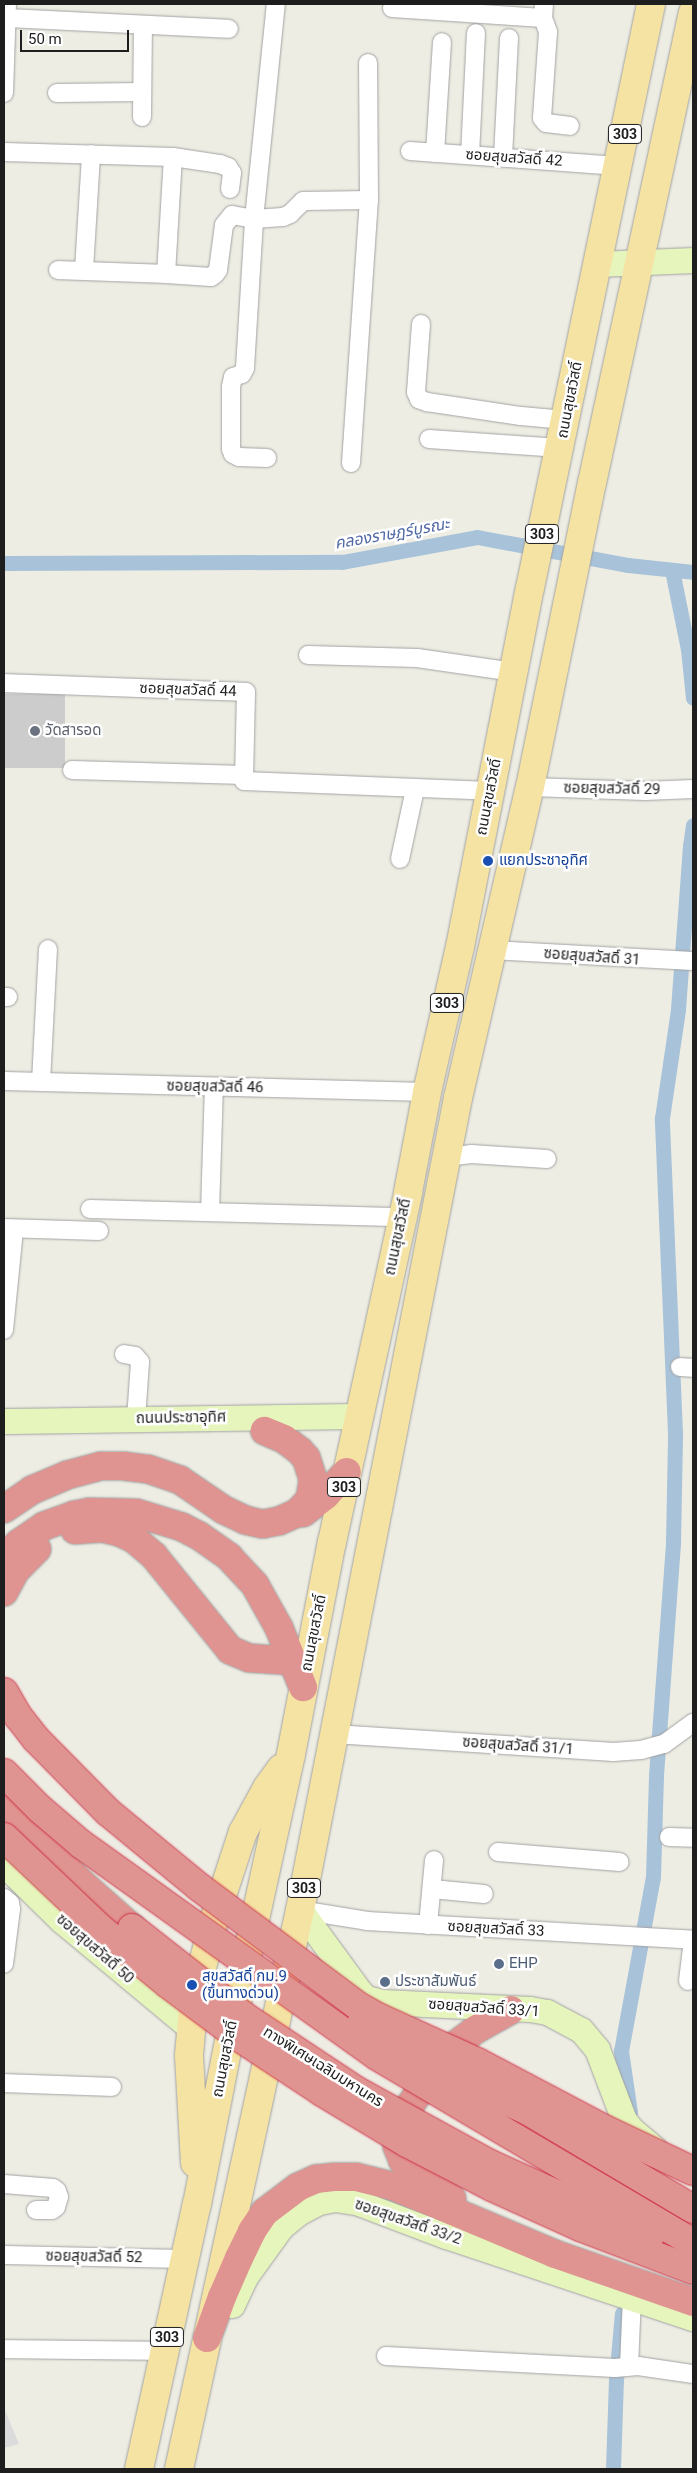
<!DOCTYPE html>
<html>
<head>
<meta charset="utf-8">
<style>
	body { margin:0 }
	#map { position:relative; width:697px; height:2473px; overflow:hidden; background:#eeede4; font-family:Roboto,"Noto Sans Thai",sans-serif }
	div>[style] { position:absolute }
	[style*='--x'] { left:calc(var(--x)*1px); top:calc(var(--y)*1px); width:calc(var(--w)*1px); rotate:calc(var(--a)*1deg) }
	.residential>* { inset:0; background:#dcdbdb }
	.religious>* { inset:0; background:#ccc; transform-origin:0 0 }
	.canal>* { height:15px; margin:-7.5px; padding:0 7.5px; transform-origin:7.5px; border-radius:7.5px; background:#a8c3d9 }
	.roads { filter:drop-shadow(0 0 1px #a2a2a2) drop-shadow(0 0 1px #a2a2a2) }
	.street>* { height:18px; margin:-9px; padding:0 9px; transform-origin:9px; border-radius:9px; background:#fff }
	.secondary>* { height:25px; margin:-12.5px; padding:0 12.5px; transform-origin:12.5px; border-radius:12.5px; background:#e5f5bc }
	.primary>* { height:28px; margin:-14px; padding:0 14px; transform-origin:14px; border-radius:14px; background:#f5e3a3 }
	.highway>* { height:28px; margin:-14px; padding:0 14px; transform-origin:14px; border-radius:14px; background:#e09491 }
	.bridges { filter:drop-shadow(0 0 1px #cd3145) drop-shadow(0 0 1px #cd3145) }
	.highway-bridge>* { height:28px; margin:-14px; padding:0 14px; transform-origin:14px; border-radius:14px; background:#e09491 }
	.dots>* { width:14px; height:14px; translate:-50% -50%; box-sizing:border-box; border:2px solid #fff; border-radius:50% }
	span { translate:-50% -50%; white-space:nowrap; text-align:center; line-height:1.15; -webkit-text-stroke:5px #fff; paint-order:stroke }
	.shield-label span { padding:1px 4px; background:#fff; border:1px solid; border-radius:4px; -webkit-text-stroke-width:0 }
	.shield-label { font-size:14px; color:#1e1e1e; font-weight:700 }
	.street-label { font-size:15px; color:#1e1e1e }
	.worship-label { font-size:15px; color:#5b616d }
	.left { translate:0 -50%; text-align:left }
	.transit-label { font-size:15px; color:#164399 }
	.service-label { font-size:15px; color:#4e5e75 }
	.water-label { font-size:16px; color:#5169a6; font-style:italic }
	.frame { position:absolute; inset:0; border:5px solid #1e1e1e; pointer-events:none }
	.scale { position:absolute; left:20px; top:30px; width:109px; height:22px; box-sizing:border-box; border:2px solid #1e1e1e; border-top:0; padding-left:6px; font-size:15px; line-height:18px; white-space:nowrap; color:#1e1e1e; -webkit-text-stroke:4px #fff; paint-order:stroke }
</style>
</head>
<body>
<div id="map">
	<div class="residential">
		<i style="clip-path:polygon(4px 2408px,19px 2444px,4px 2448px)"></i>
	</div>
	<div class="religious">
		<i style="left:4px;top:694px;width:61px;height:74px"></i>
	</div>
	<div class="canal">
		<i style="--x:4;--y:563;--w:338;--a:-0.2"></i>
		<i style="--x:342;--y:562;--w:137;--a:-10.5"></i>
		<i style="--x:477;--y:537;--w:154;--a:10.5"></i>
		<i style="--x:628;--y:565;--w:65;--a:6.1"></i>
		<i style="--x:672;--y:570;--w:81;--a:78.6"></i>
		<i style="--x:688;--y:649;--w:49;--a:84.2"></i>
		<i style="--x:630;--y:2112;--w:62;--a:-98.4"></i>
		<i style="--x:621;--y:2051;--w:177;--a:-79.6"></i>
		<i style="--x:653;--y:1877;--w:102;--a:-88.3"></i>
		<i style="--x:656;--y:1775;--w:234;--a:-85.8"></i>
		<i style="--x:673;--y:1542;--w:109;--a:-88.9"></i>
		<i style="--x:675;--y:1433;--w:315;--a:-92.4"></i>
		<i style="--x:662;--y:1118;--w:110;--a:-81.6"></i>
		<i style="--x:678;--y:1009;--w:163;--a:-85.8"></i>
		<i style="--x:690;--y:846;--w:21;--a:-82"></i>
		<i style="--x:613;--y:2469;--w:89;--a:-88.1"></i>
		<i style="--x:616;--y:2380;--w:67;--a:-84.9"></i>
	</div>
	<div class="roads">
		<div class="street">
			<i style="--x:392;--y:8;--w:151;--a:3.8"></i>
			<i style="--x:543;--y:18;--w:14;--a:-86"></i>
			<i style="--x:6;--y:18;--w:223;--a:2.8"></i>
			<i style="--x:543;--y:18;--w:15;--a:70"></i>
			<i style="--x:548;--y:32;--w:86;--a:94"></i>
			<i style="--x:542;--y:118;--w:6;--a:51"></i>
			<i style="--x:546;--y:123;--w:24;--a:7"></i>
			<i style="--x:4;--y:93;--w:89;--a:-88.1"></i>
			<i style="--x:57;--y:93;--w:85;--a:-0.7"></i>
			<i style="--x:142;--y:117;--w:92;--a:-89.4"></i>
			<i style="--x:410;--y:151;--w:209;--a:4.1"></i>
			<i style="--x:4;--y:152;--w:169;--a:1.7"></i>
			<i style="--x:173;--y:157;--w:48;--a:8.5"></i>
			<i style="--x:220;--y:164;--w:9;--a:21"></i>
			<i style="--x:228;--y:167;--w:7;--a:56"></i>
			<i style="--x:232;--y:173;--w:16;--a:97"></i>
			<i style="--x:435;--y:153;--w:111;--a:-86.4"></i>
			<i style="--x:470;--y:155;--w:122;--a:-87.2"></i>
			<i style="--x:503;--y:157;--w:119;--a:-87.1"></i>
			<i style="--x:58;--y:270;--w:108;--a:2.1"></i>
			<i style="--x:166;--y:274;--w:117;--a:-86.6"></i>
			<i style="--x:84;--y:270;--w:116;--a:-86.5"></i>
			<i style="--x:166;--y:274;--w:45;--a:3.8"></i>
			<i style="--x:211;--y:277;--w:5;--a:-37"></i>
			<i style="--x:215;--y:274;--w:5;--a:-53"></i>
			<i style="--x:218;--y:270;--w:45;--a:-82.4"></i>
			<i style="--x:224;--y:225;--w:13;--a:-51"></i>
			<i style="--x:232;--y:215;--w:22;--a:10"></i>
			<i style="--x:254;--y:219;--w:29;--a:-4"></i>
			<i style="--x:283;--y:217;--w:8;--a:-23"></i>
			<i style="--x:290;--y:214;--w:18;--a:-45"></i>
			<i style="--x:303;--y:201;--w:66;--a:-0.9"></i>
			<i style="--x:421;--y:324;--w:68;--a:94.2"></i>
			<i style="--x:416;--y:392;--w:8;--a:67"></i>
			<i style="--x:419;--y:399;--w:9;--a:21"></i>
			<i style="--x:427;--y:402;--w:95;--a:8.5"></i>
			<i style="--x:521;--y:416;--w:44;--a:5.2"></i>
			<i style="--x:429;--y:439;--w:131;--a:3.9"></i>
			<i style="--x:267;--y:458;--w:28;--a:-178"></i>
			<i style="--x:239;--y:457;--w:7;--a:-153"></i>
			<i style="--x:233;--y:454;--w:5;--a:-112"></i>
			<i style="--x:231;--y:449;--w:62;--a:-90"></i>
			<i style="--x:231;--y:387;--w:10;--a:-79"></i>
			<i style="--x:233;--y:377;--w:9;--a:-18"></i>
			<i style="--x:242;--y:374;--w:7;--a:-63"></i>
			<i style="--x:245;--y:368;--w:149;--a:-86.5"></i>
			<i style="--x:254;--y:219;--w:216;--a:-84.2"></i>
			<i style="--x:351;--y:463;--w:264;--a:-86.1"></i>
			<i style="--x:369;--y:200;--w:137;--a:-90.4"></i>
			<i style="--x:308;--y:655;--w:109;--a:1.6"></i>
			<i style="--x:417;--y:658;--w:98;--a:8.2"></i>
			<i style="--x:4;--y:683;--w:242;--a:2.1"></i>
			<i style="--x:246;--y:692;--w:89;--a:91.3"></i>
			<i style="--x:244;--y:781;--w:246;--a:2.3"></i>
			<i style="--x:72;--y:770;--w:172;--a:1.7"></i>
			<i style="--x:530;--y:787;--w:115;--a:2"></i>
			<i style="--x:645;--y:791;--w:48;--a:-2.4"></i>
			<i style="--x:400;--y:859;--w:72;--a:-77.9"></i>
			<i style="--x:491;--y:950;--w:202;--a:3.1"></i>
			<i style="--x:4;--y:997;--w:4;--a:0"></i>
			<i style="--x:4;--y:1081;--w:423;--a:1.5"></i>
			<i style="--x:41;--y:1082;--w:133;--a:-87"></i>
			<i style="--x:447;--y:1157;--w:24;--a:-7"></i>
			<i style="--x:471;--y:1154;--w:76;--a:3.8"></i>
			<i style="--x:90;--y:1209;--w:313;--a:1.5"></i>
			<i style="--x:210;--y:1212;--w:125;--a:-88.2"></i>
			<i style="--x:4;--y:1228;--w:95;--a:1.8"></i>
			<i style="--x:4;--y:1330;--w:101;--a:-84.3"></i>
			<i style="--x:124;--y:1354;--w:11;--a:10"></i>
			<i style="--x:135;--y:1356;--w:8;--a:50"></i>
			<i style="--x:140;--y:1362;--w:57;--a:94"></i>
			<i style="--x:680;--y:1367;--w:13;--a:4"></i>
			<i style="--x:334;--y:1734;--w:280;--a:3.7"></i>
			<i style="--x:613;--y:1752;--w:28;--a:-4"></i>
			<i style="--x:641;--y:1750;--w:24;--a:-15"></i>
			<i style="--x:664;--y:1744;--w:36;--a:-36"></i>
			<i style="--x:669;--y:1837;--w:24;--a:2"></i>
			<i style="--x:498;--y:1852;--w:122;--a:4.7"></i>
			<i style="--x:432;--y:1889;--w:52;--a:5.5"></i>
			<i style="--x:4;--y:1898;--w:8;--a:40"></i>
			<i style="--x:10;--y:1903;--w:6;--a:81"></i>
			<i style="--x:11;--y:1909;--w:55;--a:97.3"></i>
			<i style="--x:300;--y:1910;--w:68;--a:9.3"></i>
			<i style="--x:367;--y:1921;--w:327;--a:3.3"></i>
			<i style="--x:428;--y:1925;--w:65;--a:-84.7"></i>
			<i style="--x:688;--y:1981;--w:41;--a:-83"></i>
			<i style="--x:4;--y:2083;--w:108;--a:2.1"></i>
			<i style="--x:4;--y:2184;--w:49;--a:4.7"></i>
			<i style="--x:53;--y:2188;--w:5;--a:37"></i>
			<i style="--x:57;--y:2191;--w:6;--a:72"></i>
			<i style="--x:59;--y:2197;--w:10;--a:107"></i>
			<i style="--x:56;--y:2207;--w:5;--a:143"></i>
			<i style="--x:52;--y:2210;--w:16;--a:180"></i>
			<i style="--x:4;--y:2255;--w:180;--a:1.3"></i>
			<i style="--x:4;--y:2349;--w:160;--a:0.7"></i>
			<i style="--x:386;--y:2356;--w:229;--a:3"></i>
			<i style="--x:615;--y:2368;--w:23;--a:-5"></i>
			<i style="--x:638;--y:2366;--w:56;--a:8.3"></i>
			<i style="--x:629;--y:2366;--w:68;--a:-87.5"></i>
		</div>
		<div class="secondary">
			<i style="--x:598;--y:264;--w:95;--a:-2.4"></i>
			<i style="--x:4;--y:1421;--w:355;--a:-0.8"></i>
			<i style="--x:4;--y:1864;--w:81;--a:44.5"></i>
			<i style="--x:62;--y:1921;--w:168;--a:39.7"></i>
			<i style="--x:300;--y:1910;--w:102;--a:53.8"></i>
			<i style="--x:360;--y:1992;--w:8;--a:45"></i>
			<i style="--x:366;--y:1998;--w:16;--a:14"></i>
			<i style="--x:382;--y:2002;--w:148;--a:2.7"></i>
			<i style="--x:530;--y:2009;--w:17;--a:10"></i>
			<i style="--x:547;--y:2012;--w:38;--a:28"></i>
			<i style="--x:581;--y:2030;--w:25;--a:50"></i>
			<i style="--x:597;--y:2049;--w:76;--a:69.2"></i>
			<i style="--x:624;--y:2120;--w:11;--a:52"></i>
			<i style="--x:631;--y:2129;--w:30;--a:40"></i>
			<i style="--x:232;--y:2305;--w:31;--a:-65"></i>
			<i style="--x:245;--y:2277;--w:62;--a:-54.2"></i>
			<i style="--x:281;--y:2227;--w:22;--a:-39"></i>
			<i style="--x:298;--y:2213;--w:24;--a:-28"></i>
			<i style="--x:319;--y:2202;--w:16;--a:-11"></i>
			<i style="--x:335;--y:2199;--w:24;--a:9"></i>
			<i style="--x:359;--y:2203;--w:93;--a:20.8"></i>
			<i style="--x:446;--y:2236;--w:260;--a:18.4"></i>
		</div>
		<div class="primary">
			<i style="--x:195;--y:2163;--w:108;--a:-93.2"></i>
			<i style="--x:189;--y:2055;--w:56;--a:-84.9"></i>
			<i style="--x:194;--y:1999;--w:81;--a:-75.8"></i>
			<i style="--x:214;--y:1920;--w:93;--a:-71.8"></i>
			<i style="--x:243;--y:1832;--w:50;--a:-61.4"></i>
			<i style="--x:267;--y:1788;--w:24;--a:-54"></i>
			<i style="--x:139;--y:2469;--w:271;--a:-77.7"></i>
			<i style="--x:197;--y:2204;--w:182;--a:-78.9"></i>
			<i style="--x:232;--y:2025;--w:277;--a:-77.7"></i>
			<i style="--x:291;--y:1754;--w:216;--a:-79.1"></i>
			<i style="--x:332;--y:1542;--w:358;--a:-77.7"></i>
			<i style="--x:408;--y:1192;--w:102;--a:-79.2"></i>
			<i style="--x:427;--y:1092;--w:149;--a:-77.2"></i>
			<i style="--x:460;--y:947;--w:366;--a:-79"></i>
			<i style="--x:530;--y:588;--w:596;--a:-78.29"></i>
			<i style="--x:179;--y:2469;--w:572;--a:-77.79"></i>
			<i style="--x:300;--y:1910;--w:827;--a:-78.99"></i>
			<i style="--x:458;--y:1098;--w:319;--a:-77"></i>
			<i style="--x:530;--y:787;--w:310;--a:-78.5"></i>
			<i style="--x:592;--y:483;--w:481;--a:-77.9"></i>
		</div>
		<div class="highway">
			<i style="--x:4;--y:1509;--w:34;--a:-34"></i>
			<i style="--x:32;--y:1490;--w:38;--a:-23"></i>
			<i style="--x:67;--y:1475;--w:35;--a:-15"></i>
			<i style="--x:101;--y:1466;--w:22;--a:0"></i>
			<i style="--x:123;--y:1466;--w:25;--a:7"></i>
			<i style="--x:148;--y:1469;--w:34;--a:19"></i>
			<i style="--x:180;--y:1480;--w:53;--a:34.3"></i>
			<i style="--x:224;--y:1510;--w:23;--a:25"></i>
			<i style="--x:245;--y:1520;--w:18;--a:13"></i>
			<i style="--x:263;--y:1524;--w:16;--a:-11"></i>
			<i style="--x:279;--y:1521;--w:20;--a:-24"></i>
			<i style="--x:297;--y:1513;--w:10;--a:-45"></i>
			<i style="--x:304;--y:1506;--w:9;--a:-49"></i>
			<i style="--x:310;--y:1499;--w:20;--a:-81"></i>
			<i style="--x:313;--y:1479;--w:22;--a:-108"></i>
			<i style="--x:306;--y:1458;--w:9;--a:-131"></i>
			<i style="--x:300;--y:1451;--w:20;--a:-143"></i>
			<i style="--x:284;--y:1439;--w:21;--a:-157"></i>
			<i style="--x:303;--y:1513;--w:29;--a:-38"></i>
			<i style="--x:326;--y:1495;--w:31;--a:-48"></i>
			<i style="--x:75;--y:1530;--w:27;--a:-4"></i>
			<i style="--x:102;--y:1528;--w:17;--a:13"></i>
			<i style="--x:119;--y:1532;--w:17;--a:25"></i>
			<i style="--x:134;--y:1539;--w:26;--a:40"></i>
			<i style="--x:154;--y:1556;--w:121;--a:51"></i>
			<i style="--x:230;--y:1650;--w:21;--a:23"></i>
			<i style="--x:249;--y:1658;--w:44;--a:3.9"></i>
			<i style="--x:4;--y:1558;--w:21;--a:-45"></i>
			<i style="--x:19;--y:1543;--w:30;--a:-34"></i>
			<i style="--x:44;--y:1526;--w:32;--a:-20"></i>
			<i style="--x:74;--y:1515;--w:15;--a:-11"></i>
			<i style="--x:89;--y:1512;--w:47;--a:1.2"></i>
			<i style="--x:136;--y:1513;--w:48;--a:16.9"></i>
			<i style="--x:182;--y:1527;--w:18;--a:27"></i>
			<i style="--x:198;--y:1535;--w:38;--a:35"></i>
			<i style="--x:229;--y:1557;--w:38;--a:47"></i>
			<i style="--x:255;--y:1585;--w:49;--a:60.8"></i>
			<i style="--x:279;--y:1628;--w:64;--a:67.9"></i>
			<i style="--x:4;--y:1592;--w:24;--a:-62"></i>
			<i style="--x:15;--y:1571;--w:31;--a:-45"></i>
			<i style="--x:4;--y:1807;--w:104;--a:44.6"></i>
			<i style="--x:78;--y:1880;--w:72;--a:41.6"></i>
			<i style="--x:452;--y:2199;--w:47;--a:-144.6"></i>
			<i style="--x:414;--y:2172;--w:16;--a:-135"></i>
			<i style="--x:403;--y:2161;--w:16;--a:-112"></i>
			<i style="--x:397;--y:2146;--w:13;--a:-86"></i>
			<i style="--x:398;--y:2133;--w:27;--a:-68"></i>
			<i style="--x:408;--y:2108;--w:72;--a:-54.6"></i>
			<i style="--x:450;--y:2049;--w:31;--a:-37"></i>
			<i style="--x:475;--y:2030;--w:41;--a:-29.1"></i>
			<i style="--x:207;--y:2338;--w:44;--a:-69.9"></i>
			<i style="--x:222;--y:2297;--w:43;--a:-66.4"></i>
			<i style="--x:239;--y:2258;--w:30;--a:-64"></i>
			<i style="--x:252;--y:2231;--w:23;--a:-56"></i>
			<i style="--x:265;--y:2212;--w:41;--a:-37.1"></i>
			<i style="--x:298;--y:2187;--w:20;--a:-24"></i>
			<i style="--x:316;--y:2179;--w:20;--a:-6"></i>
			<i style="--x:336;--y:2177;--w:20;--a:0"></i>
			<i style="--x:356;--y:2177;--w:38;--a:14"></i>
			<i style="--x:393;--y:2186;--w:176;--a:22.8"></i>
			<i style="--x:555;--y:2254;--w:146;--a:19.2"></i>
		</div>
	</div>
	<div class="bridges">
		<div class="highway-bridge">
			<i style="--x:4;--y:1692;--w:28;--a:60"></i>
			<i style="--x:18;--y:1716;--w:29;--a:52"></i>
			<i style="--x:36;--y:1739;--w:103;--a:45.4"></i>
			<i style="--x:108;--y:1812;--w:118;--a:39.5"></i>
			<i style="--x:199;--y:1887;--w:199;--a:36.8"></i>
			<i style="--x:358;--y:2006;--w:25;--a:29"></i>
			<i style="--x:380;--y:2018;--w:107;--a:24.4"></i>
			<i style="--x:477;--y:2062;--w:144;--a:27.8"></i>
			<i style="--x:604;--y:2129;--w:98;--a:25.3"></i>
			<i style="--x:4;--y:1773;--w:51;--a:45"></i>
			<i style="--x:40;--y:1809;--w:54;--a:40.5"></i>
			<i style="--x:81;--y:1844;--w:364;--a:35.6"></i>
			<i style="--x:377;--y:2056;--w:367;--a:30.6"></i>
			<i style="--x:4;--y:1837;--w:132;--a:43.5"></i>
			<i style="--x:100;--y:1928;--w:88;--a:39.5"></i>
			<i style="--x:168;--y:1984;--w:89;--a:36.7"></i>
			<i style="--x:239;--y:2037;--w:100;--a:33.5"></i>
			<i style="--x:322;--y:2092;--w:99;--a:31"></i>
			<i style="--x:407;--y:2143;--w:96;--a:27.4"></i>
			<i style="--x:492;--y:2187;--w:97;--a:24.4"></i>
			<i style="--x:580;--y:2227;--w:121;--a:20.8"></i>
			<i style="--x:132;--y:1928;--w:144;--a:38.2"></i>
			<i style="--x:245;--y:2017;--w:134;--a:33.5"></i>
			<i style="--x:357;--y:2091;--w:149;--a:28.8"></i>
			<i style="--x:488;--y:2163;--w:104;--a:24.4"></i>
			<i style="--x:583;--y:2206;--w:74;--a:22.1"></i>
			<i style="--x:361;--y:2024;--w:72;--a:31.9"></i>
			<i style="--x:422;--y:2062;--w:117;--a:24.8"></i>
			<i style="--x:528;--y:2111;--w:192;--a:30.7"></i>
		</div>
	</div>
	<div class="dots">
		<i style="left:35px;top:731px;background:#6b7280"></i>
		<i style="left:488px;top:861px;background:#1a4fb4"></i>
		<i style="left:499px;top:1964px;background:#5c6f8a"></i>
		<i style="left:385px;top:1982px;background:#5c6f8a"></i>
		<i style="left:192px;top:1985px;background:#1a4fb4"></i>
	</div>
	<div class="shield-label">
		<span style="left:625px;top:134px">303</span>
		<span style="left:542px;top:534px">303</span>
		<span style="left:447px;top:1003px">303</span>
		<span style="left:344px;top:1487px">303</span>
		<span style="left:304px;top:1888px">303</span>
		<span style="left:167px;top:2337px">303</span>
	</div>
	<div class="street-label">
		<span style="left:514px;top:158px;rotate:4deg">ซอยสุขสวัสดิ์ 42</span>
		<span style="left:570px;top:400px;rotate:-79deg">ถนนสุขสวัสดิ์</span>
		<span style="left:188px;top:690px;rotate:2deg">ซอยสุขสวัสดิ์ 44</span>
		<span style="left:612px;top:789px;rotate:1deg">ซอยสุขสวัสดิ์ 29</span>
		<span style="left:489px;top:797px;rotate:-79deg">ถนนสุขสวัสดิ์</span>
		<span style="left:592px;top:957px;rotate:4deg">ซอยสุขสวัสดิ์ 31</span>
		<span style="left:215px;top:1087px;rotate:1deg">ซอยสุขสวัสดิ์ 46</span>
		<span style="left:398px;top:1237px;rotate:-78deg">ถนนสุขสวัสดิ์</span>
		<span style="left:181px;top:1418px;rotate:-1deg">ถนนประชาอุทิศ</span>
		<span style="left:314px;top:1633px;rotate:-79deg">ถนนสุขสวัสดิ์</span>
		<span style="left:518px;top:1746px;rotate:4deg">ซอยสุขสวัสดิ์ 31/1</span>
		<span style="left:496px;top:1929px;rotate:3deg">ซอยสุขสวัสดิ์ 33</span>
		<span style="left:95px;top:1949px;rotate:41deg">ซอยสุขสวัสดิ์ 50</span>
		<span style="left:484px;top:2008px;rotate:4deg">ซอยสุขสวัสดิ์ 33/1</span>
		<span style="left:225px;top:2059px;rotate:-79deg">ถนนสุขสวัสดิ์</span>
		<span style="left:323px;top:2067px;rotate:32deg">ทางพิเศษเฉลิมมหานคร</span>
		<span style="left:408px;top:2222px;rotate:19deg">ซอยสุขสวัสดิ์ 33/2</span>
		<span style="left:94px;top:2257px;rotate:1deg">ซอยสุขสวัสดิ์ 52</span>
	</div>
	<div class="worship-label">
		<span class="left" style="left:45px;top:731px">วัดสารอด</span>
	</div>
	<div class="transit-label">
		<span class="left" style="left:499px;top:861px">แยกประชาอุทิศ</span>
		<span class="left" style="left:202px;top:1985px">สุขสวัสดิ์ กม.9<br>(ขึ้นทางด่วน)</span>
	</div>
	<div class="service-label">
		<span class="left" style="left:509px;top:1964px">EHP</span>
		<span class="left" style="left:395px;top:1982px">ประชาสัมพันธ์</span>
	</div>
	<div class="water-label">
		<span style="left:392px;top:534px;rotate:-10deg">คลองราษฎร์บูรณะ</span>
	</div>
	<div class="frame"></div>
	<div class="scale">50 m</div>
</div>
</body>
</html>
